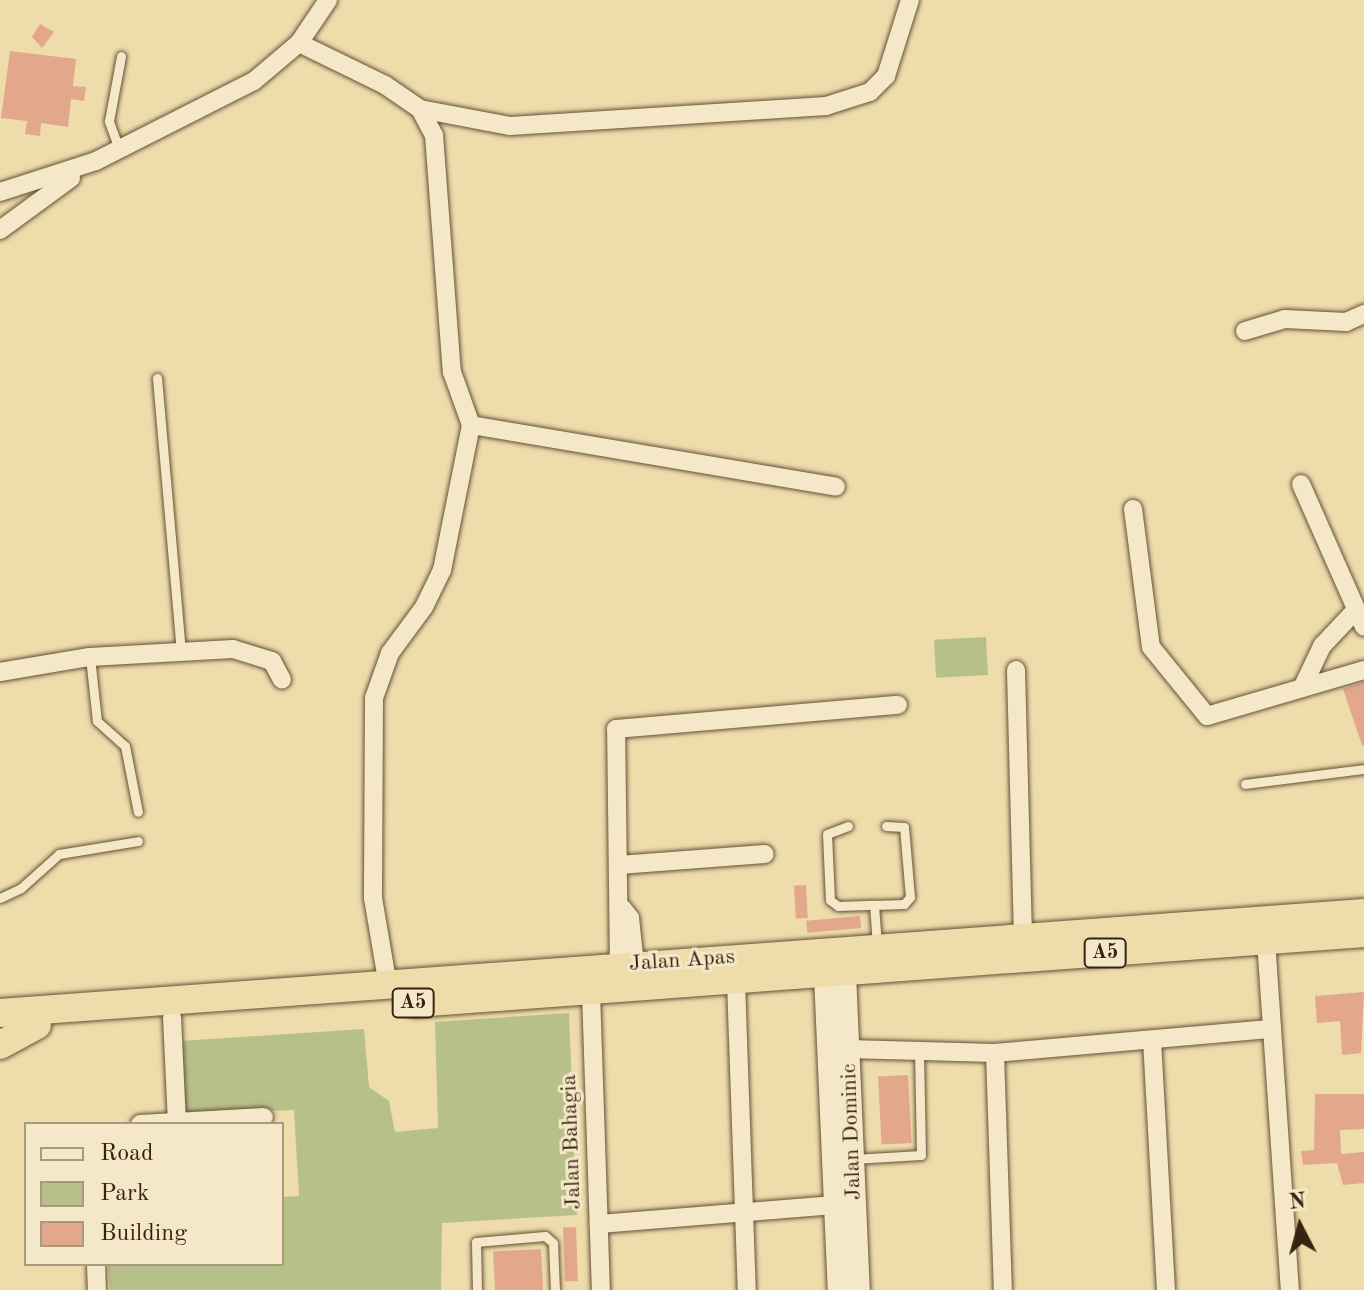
<!DOCTYPE html>
<html>
<head>
<meta charset="utf-8">
<style>
	body { margin:0 }
	#map { position:relative; width:1364px; height:1290px; overflow:hidden; background:#eedcab; font-family:"Old Standard TT",serif }
	div>[style] { position:absolute }
	[style*='--x'] { left:calc(var(--x)*1px); top:calc(var(--y)*1px); width:calc(var(--w)*1px); rotate:calc(var(--a)*1deg) }
	.green>* { inset:0; background:#b8c089; transform-origin:0 0 }
	.building>* { inset:0; background:#e3a78b; transform-origin:0 0 }
	.roads { filter:drop-shadow(0 0 2px #655138) drop-shadow(0 0 2px #655138) }
	.service>* { height:9px; margin:-4.5px; padding:0 4.5px; transform-origin:4.5px; border-radius:4.5px; background:#f4e8c8 }
	.minor>* { height:18px; margin:-9px; padding:0 9px; transform-origin:9px; border-radius:9px; background:#f4e8c8 }
	.tertiary>* { height:22px; margin:-11px; padding:0 11px; transform-origin:11px; border-radius:11px; background:#f4e8c8 }
	.trunk>* { height:28px; margin:-14px; padding:0 14px; transform-origin:14px; border-radius:14px; background:#eedcab }
	span { translate:-50% -50%; white-space:nowrap; text-align:center; line-height:1.15; -webkit-text-stroke:6px #f4e8c8; paint-order:stroke }
	.shield-label span { padding:2px 6px; background:#f4e8c8; border:2px solid; border-radius:6px; -webkit-text-stroke-width:0 }
	.shield-label { font-size:20px; color:#372311; font-weight:700 }
	.street-label { font-size:22px; color:#372311 }
	.legend { position:absolute; left:24px; top:1122px; width:260px; height:144px; box-sizing:border-box; background:#f4e8c8; border:2px solid #a8997f; margin:0; padding:10px 14px; list-style:none; font-size:24px; color:#372311 }
	.legend li { display:flex; align-items:center; gap:16px; height:40px }
	.legend b { width:40px; border:2px solid #a8997f }
	.north { position:absolute; left:1260px; top:1186px; width:80px; height:80px; -webkit-text-stroke:6px #f4e8c8; paint-order:stroke; rotate:354deg; font-size:22px; font-weight:700; line-height:32px; text-align:center; color:#372311 }
	.north::after { content:''; display:block; margin:auto; width:28px; height:36px; background:#372311; clip-path:polygon(50% 0,100% 100%,50% 72%,0 100%) }
</style>
</head>
<body>
<div id="map">
	<div class="green">
		<i style="left:986px;top:637px;width:38px;height:52px;rotate:87deg"></i>
		<i style="clip-path:polygon(569px 1013px,577px 1215px,442px 1223px,441px 1290px,110px 1290px,108px 1264px,282px 1264px,282px 1197px,299px 1196px,294px 1110px,184px 1115px,180px 1041px,364px 1029px,369px 1087px,389px 1101px,395px 1132px,438px 1128px,435px 1022px)"></i>
	</div>
	<div class="building">
		<i style="clip-path:polygon(40px 24px,54px 32px,42px 48px,32px 37px)"></i>
		<i style="clip-path:polygon(10px 51px,76px 59px,73px 86px,86px 87px,84px 101px,71px 99px,68px 127px,41px 123px,40px 136px,25px 134px,27px 121px,1px 118px)"></i>
		<i style="clip-path:polygon(1364px 682px,1364px 745px,1362px 745px,1343px 689px)"></i>
		<i style="left:806px;top:885px;width:33px;height:12px;rotate:87deg"></i>
		<i style="left:860px;top:916px;width:12px;height:54px;rotate:85deg"></i>
		<i style="clip-path:polygon(1364px 992px,1361px 1053px,1342px 1055px,1340px 1021px,1317px 1023px,1315px 996px)"></i>
		<i style="left:908px;top:1075px;width:68px;height:30px;rotate:87deg"></i>
		<i style="clip-path:polygon(1315px 1094px,1364px 1094px,1364px 1129px,1340px 1130px,1341px 1154px,1364px 1152px,1364px 1183px,1343px 1185px,1337px 1163px,1303px 1165px,1301px 1151px,1314px 1150px)"></i>
		<i style="left:576px;top:1227px;width:54px;height:13px;rotate:88deg"></i>
		<i style="left:541px;top:1249px;width:41px;height:48px;rotate:87deg"></i>
	</div>
	<div class="roads">
		<div class="service">
			<i style="--x:119;--y:149;--w:30;--a:-110"></i>
			<i style="--x:109;--y:121;--w:66;--a:-79.5"></i>
			<i style="--x:157;--y:378;--w:274;--a:85"></i>
			<i style="--x:90;--y:657;--w:64;--a:83.8"></i>
			<i style="--x:97;--y:721;--w:38;--a:42"></i>
			<i style="--x:125;--y:746;--w:67;--a:78.9"></i>
			<i style="--x:1245;--y:784;--w:120;--a:-7.2"></i>
			<i style="--x:848;--y:826;--w:22;--a:159"></i>
			<i style="--x:827;--y:834;--w:66;--a:87.4"></i>
			<i style="--x:830;--y:900;--w:10;--a:37"></i>
			<i style="--x:838;--y:906;--w:36;--a:-2"></i>
			<i style="--x:874;--y:905;--w:40;--a:85.7"></i>
			<i style="--x:0;--y:898;--w:23;--a:-25"></i>
			<i style="--x:21;--y:888;--w:51;--a:-41.8"></i>
			<i style="--x:59;--y:854;--w:80;--a:-9.3"></i>
			<i style="--x:874;--y:905;--w:30;--a:-2"></i>
			<i style="--x:904;--y:904;--w:9;--a:-49"></i>
			<i style="--x:910;--y:897;--w:70;--a:-94.9"></i>
			<i style="--x:904;--y:827;--w:18;--a:-177"></i>
			<i style="--x:853;--y:1159;--w:68;--a:-3.4"></i>
			<i style="--x:921;--y:1155;--w:103;--a:-91.1"></i>
			<i style="--x:477;--y:1290;--w:48;--a:-91.2"></i>
			<i style="--x:476;--y:1242;--w:69;--a:-5"></i>
			<i style="--x:545;--y:1236;--w:11;--a:41"></i>
			<i style="--x:553;--y:1243;--w:47;--a:87.6"></i>
		</div>
		<div class="minor">
			<i style="--x:299;--y:43;--w:96;--a:26"></i>
			<i style="--x:385;--y:85;--w:42;--a:34.4"></i>
			<i style="--x:420;--y:109;--w:30;--a:62"></i>
			<i style="--x:434;--y:135;--w:238;--a:85.7"></i>
			<i style="--x:452;--y:372;--w:56;--a:70.3"></i>
			<i style="--x:471;--y:425;--w:148;--a:101.3"></i>
			<i style="--x:442;--y:570;--w:41;--a:115.9"></i>
			<i style="--x:424;--y:607;--w:57;--a:126.5"></i>
			<i style="--x:390;--y:653;--w:48;--a:109.6"></i>
			<i style="--x:374;--y:698;--w:200;--a:90.3"></i>
			<i style="--x:373;--y:898;--w:89;--a:80.3"></i>
			<i style="--x:420;--y:109;--w:92;--a:10.7"></i>
			<i style="--x:510;--y:126;--w:317;--a:-3.6"></i>
			<i style="--x:826;--y:106;--w:46;--a:-17.7"></i>
			<i style="--x:870;--y:92;--w:23;--a:-45"></i>
			<i style="--x:886;--y:76;--w:80;--a:-72.5"></i>
			<i style="--x:0;--y:192;--w:101;--a:-17.9"></i>
			<i style="--x:96;--y:161;--w:177;--a:-26.9"></i>
			<i style="--x:254;--y:81;--w:59;--a:-40.2"></i>
			<i style="--x:299;--y:43;--w:52;--a:-56"></i>
			<i style="--x:0;--y:230;--w:88;--a:-36.2"></i>
			<i style="--x:1245;--y:331;--w:42;--a:-16.7"></i>
			<i style="--x:1285;--y:319;--w:61;--a:2.8"></i>
			<i style="--x:1346;--y:322;--w:20;--a:-24"></i>
			<i style="--x:471;--y:425;--w:370;--a:9.6"></i>
			<i style="--x:1301;--y:484;--w:156;--a:66.2"></i>
			<i style="--x:1133;--y:509;--w:139;--a:82.6"></i>
			<i style="--x:1151;--y:647;--w:89;--a:50.9"></i>
			<i style="--x:1207;--y:716;--w:164;--a:-16.3"></i>
			<i style="--x:1016;--y:670;--w:268;--a:88.5"></i>
			<i style="--x:0;--y:672;--w:91;--a:-9.5"></i>
			<i style="--x:90;--y:657;--w:143;--a:-3.2"></i>
			<i style="--x:233;--y:649;--w:41;--a:17.1"></i>
			<i style="--x:272;--y:661;--w:21;--a:62"></i>
			<i style="--x:1302;--y:688;--w:47;--a:-64.5"></i>
			<i style="--x:1322;--y:646;--w:47;--a:-46.7"></i>
			<i style="--x:619;--y:865;--w:146;--a:-4.3"></i>
			<i style="--x:622;--y:908;--w:13;--a:51"></i>
			<i style="--x:630;--y:918;--w:47;--a:83.9"></i>
			<i style="--x:1266;--y:940;--w:351;--a:86.1"></i>
			<i style="--x:619;--y:966;--w:237;--a:-90.7"></i>
			<i style="--x:616;--y:729;--w:283;--a:-4.9"></i>
			<i style="--x:736;--y:982;--w:308;--a:88"></i>
			<i style="--x:591;--y:992;--w:298;--a:88.1"></i>
			<i style="--x:172;--y:1017;--w:105;--a:87.3"></i>
			<i style="--x:1152;--y:1040;--w:250;--a:86.8"></i>
			<i style="--x:848;--y:1049;--w:147;--a:1.6"></i>
			<i style="--x:995;--y:1053;--w:278;--a:-5"></i>
			<i style="--x:995;--y:1053;--w:237;--a:88.1"></i>
			<i style="--x:140;--y:1124;--w:124;--a:-3.2"></i>
			<i style="--x:599;--y:1224;--w:249;--a:-4.6"></i>
			<i style="--x:96;--y:1264;--w:26;--a:88"></i>
		</div>
		<div class="tertiary">
			<i style="--x:845;--y:974;--w:316;--a:87.5"></i>
			<i style="--x:825;--y:975;--w:315;--a:87.5"></i>
		</div>
		<div class="trunk">
			<i style="--x:415;--y:1003;--w:952;--a:-4.22"></i>
			<i style="--x:0;--y:1013;--w:1368;--a:-4.19"></i>
			<i style="--x:0;--y:1045;--w:42;--a:-28.4"></i>
		</div>
	</div>
	<div class="shield-label">
		<span style="left:1105px;top:953px">A5</span>
		<span style="left:413px;top:1003px">A5</span>
	</div>
	<div class="street-label">
		<span style="left:682px;top:961px;rotate:-4deg">Jalan Apas</span>
		<span style="left:852px;top:1132px;rotate:-92deg">Jalan Dominic</span>
		<span style="left:572px;top:1142px;rotate:-92deg">Jalan Bahagia</span>
	</div>
	<ul class="legend">
	<li><b style="height:10px;background:#f4e8c8"></b>Road</li>
	<li><b style="height:22px;background:#b8c089"></b>Park</li>
	<li><b style="height:22px;background:#e3a78b"></b>Building</li>
	</ul>
	<div class="north">N</div>
</div>
</body>
</html>
